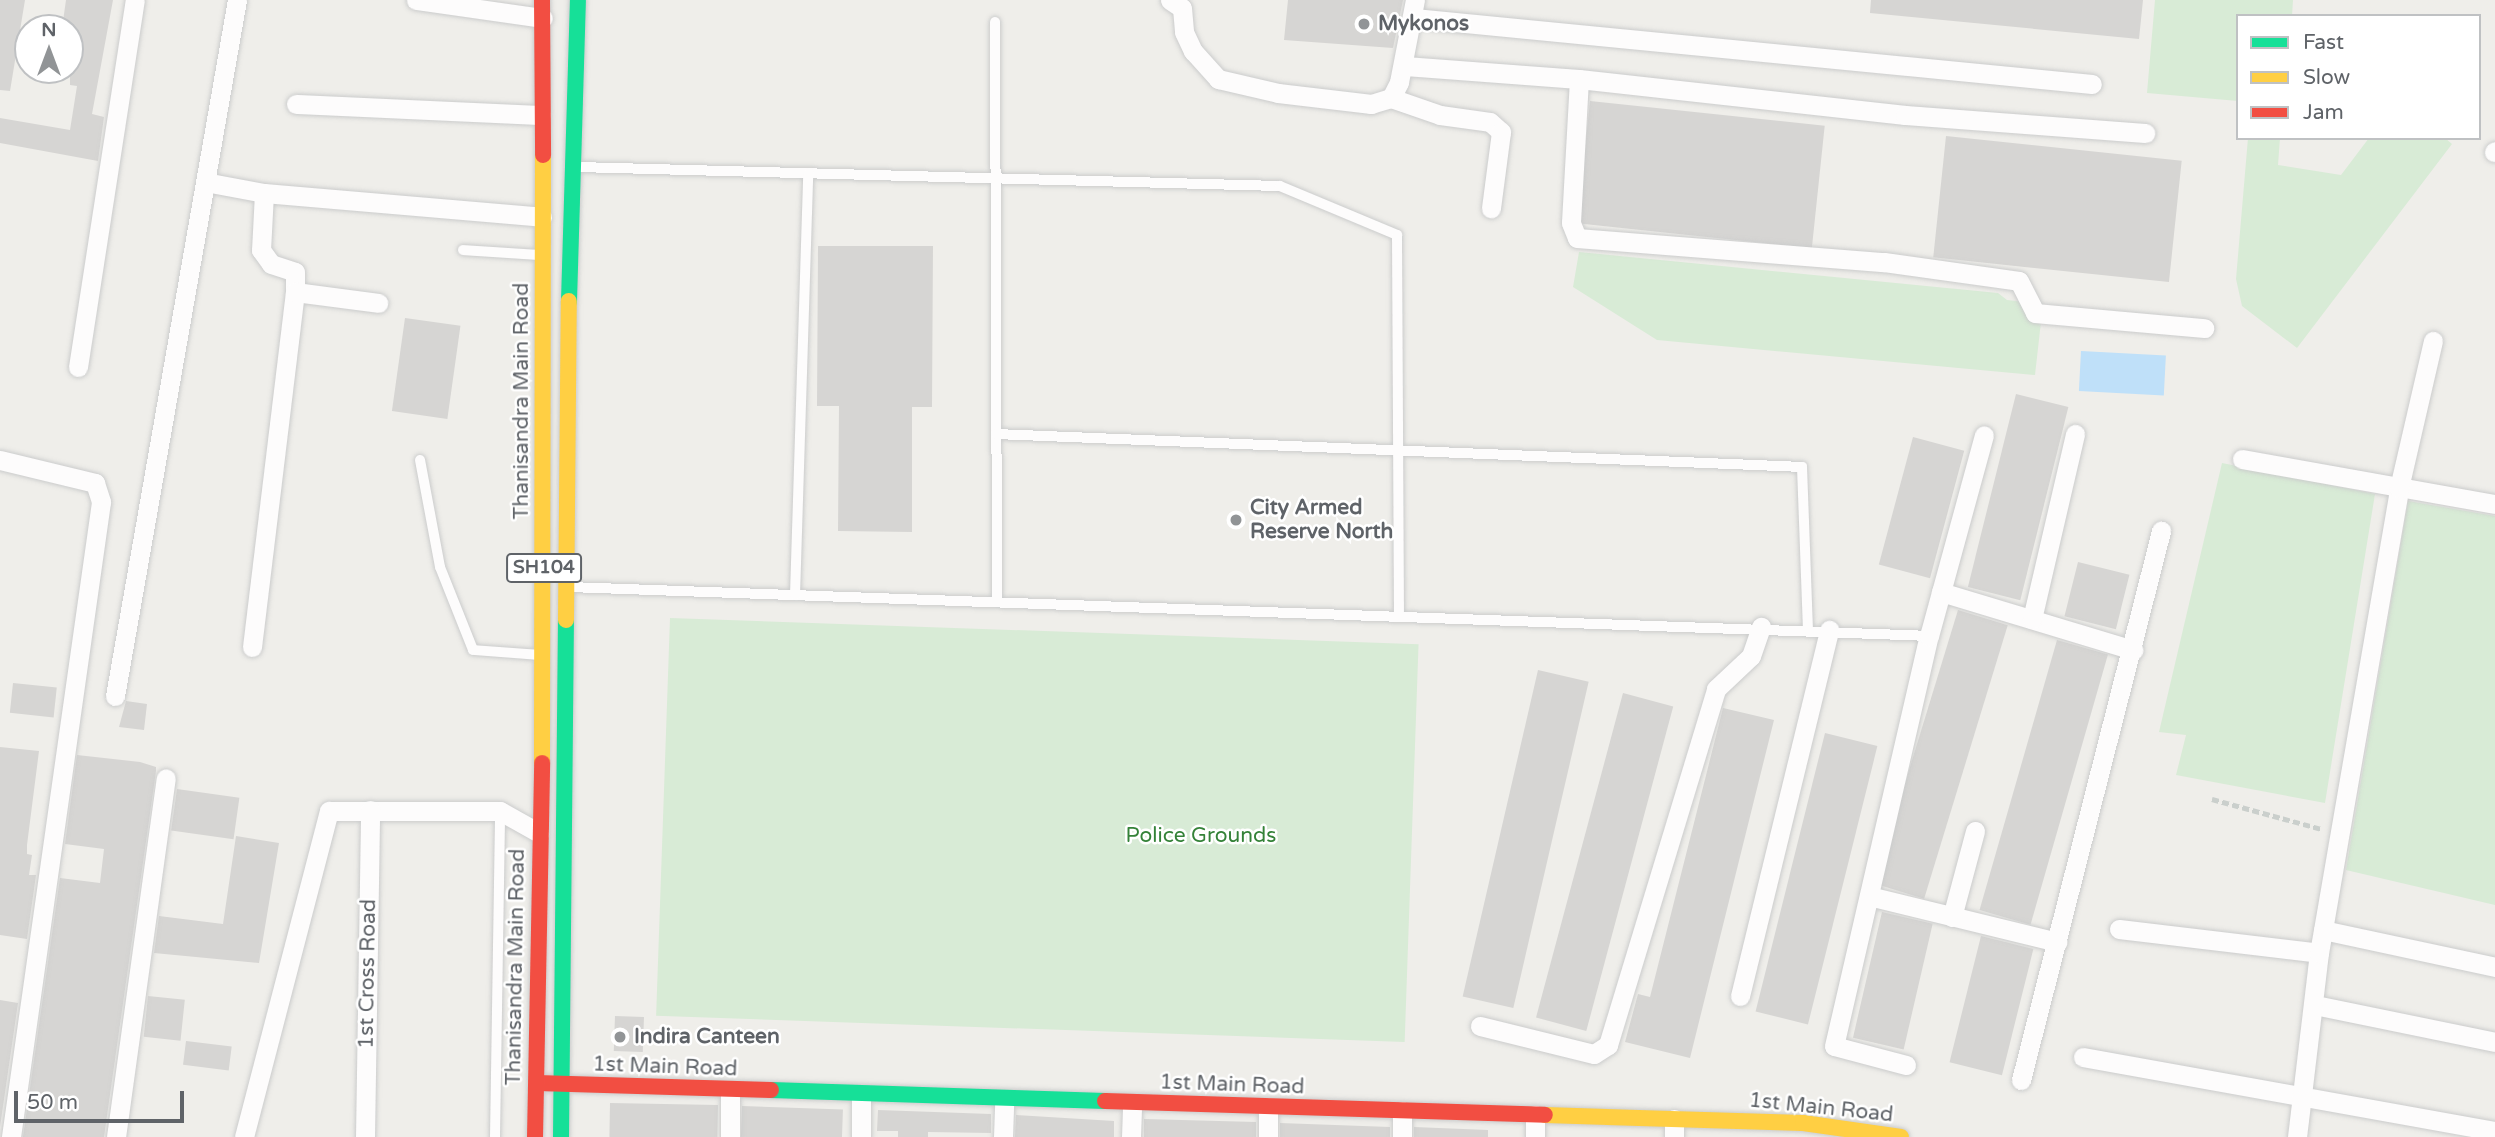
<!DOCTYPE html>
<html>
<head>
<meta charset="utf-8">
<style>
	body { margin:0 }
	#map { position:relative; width:2495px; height:1137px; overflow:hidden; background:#efeeea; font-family:"Varela Round",sans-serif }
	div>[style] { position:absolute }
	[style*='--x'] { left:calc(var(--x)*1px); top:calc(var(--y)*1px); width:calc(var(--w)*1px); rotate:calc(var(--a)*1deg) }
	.green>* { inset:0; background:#d8ebd6; transform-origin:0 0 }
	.water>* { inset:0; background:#bfe0f9; transform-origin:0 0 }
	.building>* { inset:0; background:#d6d5d3; transform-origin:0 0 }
	.path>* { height:4.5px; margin-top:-2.25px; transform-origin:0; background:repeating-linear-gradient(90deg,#cacfcc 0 7px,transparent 0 10.5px) }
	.roads { filter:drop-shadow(0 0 2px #cbcccc) drop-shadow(0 0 2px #cbcccc) }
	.lane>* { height:10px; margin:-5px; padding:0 5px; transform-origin:5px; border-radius:5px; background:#fdfcfc }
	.street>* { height:19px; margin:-9.5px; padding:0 9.5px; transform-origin:9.5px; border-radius:9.5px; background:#fdfcfc }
	.fast>* { height:16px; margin:-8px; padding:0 8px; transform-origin:8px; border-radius:8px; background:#16e098 }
	.slow>* { height:16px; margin:-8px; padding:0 8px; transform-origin:8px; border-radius:8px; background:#ffcf43 }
	.jam>* { height:16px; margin:-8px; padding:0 8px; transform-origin:8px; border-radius:8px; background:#f24e42 }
	.dots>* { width:19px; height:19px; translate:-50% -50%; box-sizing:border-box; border:4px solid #fff; border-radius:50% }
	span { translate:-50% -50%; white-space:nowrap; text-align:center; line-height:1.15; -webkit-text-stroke:5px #fff; paint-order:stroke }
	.shield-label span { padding:2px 5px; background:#fff; border:2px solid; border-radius:5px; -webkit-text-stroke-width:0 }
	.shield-label { font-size:19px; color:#5f6368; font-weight:700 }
	.poi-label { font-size:21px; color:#5f6368; font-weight:700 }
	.left { translate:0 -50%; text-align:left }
	.street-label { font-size:21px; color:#5f6368 }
	.park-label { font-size:21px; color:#348238 }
	.legend { position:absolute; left:2236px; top:14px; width:245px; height:126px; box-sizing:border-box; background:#fff; border:2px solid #bfc1c3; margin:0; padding:9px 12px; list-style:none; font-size:21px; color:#5f6368 }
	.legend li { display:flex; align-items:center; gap:14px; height:35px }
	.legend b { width:35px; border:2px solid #bfc1c3 }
	.north { position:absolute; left:14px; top:14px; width:70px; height:70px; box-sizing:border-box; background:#fff; border:2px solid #bfc1c3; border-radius:50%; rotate:0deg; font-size:19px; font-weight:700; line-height:28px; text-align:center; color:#5f6368 }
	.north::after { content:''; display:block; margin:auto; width:24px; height:32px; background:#919496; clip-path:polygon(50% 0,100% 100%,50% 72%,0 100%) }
	.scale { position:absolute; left:14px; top:1091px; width:170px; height:32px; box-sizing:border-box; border:4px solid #5f6368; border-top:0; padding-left:9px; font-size:21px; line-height:24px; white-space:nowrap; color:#5f6368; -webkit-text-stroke:5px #fff; paint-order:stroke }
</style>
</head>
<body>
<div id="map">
	<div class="green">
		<i style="clip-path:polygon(2155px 0,2293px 0,2292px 16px,2238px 16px,2238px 101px,2147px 93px)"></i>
		<i style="clip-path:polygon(2248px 138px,2280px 138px,2278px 165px,2341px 175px,2369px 138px,2445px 138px,2452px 144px,2297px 348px,2242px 306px,2236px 279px)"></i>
		<i style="clip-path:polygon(1579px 252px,1998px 293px,2007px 300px,2043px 304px,2035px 375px,1657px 340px,1573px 287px)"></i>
		<i style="clip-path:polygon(2222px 463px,2375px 494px,2325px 803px,2176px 775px,2186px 735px,2159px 732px)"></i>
		<i style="clip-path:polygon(2408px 501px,2495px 516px,2495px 905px,2346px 870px)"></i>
		<i style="left:670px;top:618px;width:749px;height:398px;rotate:2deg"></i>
	</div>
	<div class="water">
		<i style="left:2081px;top:351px;width:85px;height:40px;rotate:3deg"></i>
	</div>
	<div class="building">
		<i style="clip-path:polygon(0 0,25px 0,10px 91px,0 90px)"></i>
		<i style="clip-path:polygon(66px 0,113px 0,92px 114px,104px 117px,98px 161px,0 143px,0 118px,70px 130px,77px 86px,70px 85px,70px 28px,62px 28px)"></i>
		<i style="clip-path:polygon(1288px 0,1403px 0,1393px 48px,1284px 40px)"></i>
		<i style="clip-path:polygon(1871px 0,2143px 0,2139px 39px,1870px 13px)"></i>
		<i style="left:1590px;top:101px;width:236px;height:123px;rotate:6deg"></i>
		<i style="left:1946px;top:136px;width:237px;height:122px;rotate:6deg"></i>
		<i style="clip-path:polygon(818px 246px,933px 246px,932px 407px,912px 407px,912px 532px,838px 531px,839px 406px,817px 406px)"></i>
		<i style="left:405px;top:318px;width:56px;height:94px;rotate:8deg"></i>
		<i style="left:2016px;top:394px;width:54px;height:199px;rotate:14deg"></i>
		<i style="left:1913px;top:437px;width:53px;height:132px;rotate:15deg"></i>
		<i style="left:2078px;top:562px;width:53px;height:56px;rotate:14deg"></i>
		<i style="left:1958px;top:610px;width:52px;height:286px;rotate:17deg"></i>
		<i style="left:2057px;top:640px;width:53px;height:281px;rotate:16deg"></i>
		<i style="left:1538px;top:670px;width:52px;height:335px;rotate:13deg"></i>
		<i style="left:13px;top:683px;width:44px;height:30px;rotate:6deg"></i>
		<i style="left:1623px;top:693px;width:52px;height:336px;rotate:15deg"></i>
		<i style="clip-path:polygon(126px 701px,147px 704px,144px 730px,119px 727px)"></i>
		<i style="clip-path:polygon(1723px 708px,1774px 720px,1690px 1058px,1625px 1042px,1638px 994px,1650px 997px)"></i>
		<i style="left:1825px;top:733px;width:54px;height:287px;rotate:14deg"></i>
		<i style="clip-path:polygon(0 747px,39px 751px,27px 845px,27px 854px,32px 855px,29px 875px,36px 875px,27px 939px,0 935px)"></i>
		<i style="clip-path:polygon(77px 755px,140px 762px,156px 767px,156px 771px,104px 1137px,23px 1137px,60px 878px,100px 883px,104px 849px,65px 844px)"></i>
		<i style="left:177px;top:789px;width:63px;height:42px;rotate:8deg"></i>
		<i style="clip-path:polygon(236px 836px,279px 843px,259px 963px,154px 953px,159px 916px,223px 924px)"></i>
		<i style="left:1882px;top:912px;width:52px;height:129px;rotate:13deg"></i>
		<i style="left:1981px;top:936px;width:54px;height:130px;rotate:14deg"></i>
		<i style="left:148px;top:996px;width:37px;height:41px;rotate:6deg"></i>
		<i style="clip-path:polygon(0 1000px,18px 1003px,0 1127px)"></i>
		<i style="left:615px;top:1016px;width:29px;height:35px;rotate:2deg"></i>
		<i style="left:186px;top:1041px;width:46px;height:24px;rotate:7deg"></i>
		<i style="left:610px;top:1103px;width:108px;height:34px;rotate:1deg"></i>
		<i style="left:742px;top:1106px;width:101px;height:31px;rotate:2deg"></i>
		<i style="clip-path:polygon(878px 1110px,991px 1114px,991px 1133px,928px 1132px,928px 1137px,898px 1137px,898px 1131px,877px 1131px)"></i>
		<i style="clip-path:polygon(1016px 1115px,1114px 1121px,1114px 1137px,1015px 1137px)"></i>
		<i style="clip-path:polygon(1144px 1119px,1256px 1122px,1256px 1137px,1144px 1137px)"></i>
		<i style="clip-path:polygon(1280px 1123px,1390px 1127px,1390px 1137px,1280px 1137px)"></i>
		<i style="clip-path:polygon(1414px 1127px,1488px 1130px,1488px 1137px,1414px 1137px)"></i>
	</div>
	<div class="path">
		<i style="--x:2212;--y:799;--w:114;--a:15.3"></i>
	</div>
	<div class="roads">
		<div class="lane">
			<i style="--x:995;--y:22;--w:579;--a:89.8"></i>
			<i style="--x:577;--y:167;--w:703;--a:1.55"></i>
			<i style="--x:1280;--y:186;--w:127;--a:22.7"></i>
			<i style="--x:1397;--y:235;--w:380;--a:89.7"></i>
			<i style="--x:463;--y:250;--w:75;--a:3.8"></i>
			<i style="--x:996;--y:434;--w:807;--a:2.34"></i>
			<i style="--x:1802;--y:467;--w:162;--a:87.9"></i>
			<i style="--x:420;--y:460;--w:109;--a:79.4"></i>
			<i style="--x:440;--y:567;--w:89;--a:68.3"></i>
			<i style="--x:473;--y:650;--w:66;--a:4.3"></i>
			<i style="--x:569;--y:587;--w:1361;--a:2.06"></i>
			<i style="--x:795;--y:595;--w:422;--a:-88.2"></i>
			<i style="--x:495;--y:1137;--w:326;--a:-89.1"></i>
		</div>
		<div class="street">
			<i style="--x:416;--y:0;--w:128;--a:8.1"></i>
			<i style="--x:1170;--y:0;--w:14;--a:34"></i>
			<i style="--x:1182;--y:8;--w:24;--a:85"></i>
			<i style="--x:1184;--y:32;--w:21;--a:65"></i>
			<i style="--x:1193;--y:51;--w:38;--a:48"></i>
			<i style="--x:1218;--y:79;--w:62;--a:13.1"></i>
			<i style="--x:1278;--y:93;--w:94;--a:6.7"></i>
			<i style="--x:1371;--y:104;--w:21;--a:-17"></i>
			<i style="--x:1391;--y:98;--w:18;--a:-63"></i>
			<i style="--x:1399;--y:82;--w:84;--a:-79"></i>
			<i style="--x:1414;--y:18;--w:681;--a:5.56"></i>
			<i style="--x:1405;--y:66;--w:174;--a:4.3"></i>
			<i style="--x:1579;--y:79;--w:144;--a:93.2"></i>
			<i style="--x:1571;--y:223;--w:16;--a:68"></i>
			<i style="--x:1577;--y:238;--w:308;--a:4.5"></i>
			<i style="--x:1884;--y:262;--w:136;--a:8"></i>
			<i style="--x:2019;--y:281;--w:36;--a:63"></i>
			<i style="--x:2035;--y:313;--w:170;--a:5.1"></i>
			<i style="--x:1579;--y:79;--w:328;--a:6.3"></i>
			<i style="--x:1905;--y:115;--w:241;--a:4.3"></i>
			<i style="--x:1391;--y:98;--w:52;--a:19.1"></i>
			<i style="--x:1440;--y:115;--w:50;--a:8"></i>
			<i style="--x:1490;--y:122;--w:15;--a:42"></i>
			<i style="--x:1501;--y:132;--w:77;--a:97.5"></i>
			<i style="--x:296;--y:104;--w:245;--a:2.6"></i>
			<i style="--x:2494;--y:152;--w:1;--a:-45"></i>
			<i style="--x:205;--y:182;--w:60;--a:10.6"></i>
			<i style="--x:264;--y:193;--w:279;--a:4.9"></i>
			<i style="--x:264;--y:193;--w:57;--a:93"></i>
			<i style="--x:261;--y:250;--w:17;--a:54"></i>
			<i style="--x:271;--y:264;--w:25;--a:18"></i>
			<i style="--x:295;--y:272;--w:20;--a:90"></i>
			<i style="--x:78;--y:367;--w:371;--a:-81.2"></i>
			<i style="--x:2242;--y:459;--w:257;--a:10.1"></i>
			<i style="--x:0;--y:460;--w:98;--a:13.6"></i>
			<i style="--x:95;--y:483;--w:20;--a:72"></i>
			<i style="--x:101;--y:502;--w:641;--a:98.07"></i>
			<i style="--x:1941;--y:592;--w:201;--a:16.8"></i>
			<i style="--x:2032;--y:619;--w:190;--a:-76.9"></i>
			<i style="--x:252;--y:647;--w:358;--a:-83.1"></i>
			<i style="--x:295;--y:292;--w:84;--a:7.5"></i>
			<i style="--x:115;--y:696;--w:707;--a:-80.06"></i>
			<i style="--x:1869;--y:896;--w:194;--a:13.7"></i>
			<i style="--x:1952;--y:917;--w:89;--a:-75"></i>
			<i style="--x:2119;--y:929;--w:201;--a:6.8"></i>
			<i style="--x:2323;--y:930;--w:176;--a:12.1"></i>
			<i style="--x:1740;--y:996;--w:377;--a:-76.3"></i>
			<i style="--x:2315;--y:1005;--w:184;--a:11.6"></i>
			<i style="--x:1480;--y:1026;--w:117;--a:13.8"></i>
			<i style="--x:1594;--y:1054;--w:17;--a:-33"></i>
			<i style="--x:1608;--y:1045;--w:372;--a:-73.1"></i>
			<i style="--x:1716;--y:689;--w:48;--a:-43.3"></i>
			<i style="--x:1751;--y:656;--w:31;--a:-71"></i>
			<i style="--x:2083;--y:1057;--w:419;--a:10.2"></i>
			<i style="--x:1906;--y:1065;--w:74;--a:-165.2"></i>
			<i style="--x:1834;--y:1046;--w:421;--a:-77"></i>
			<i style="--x:1929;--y:636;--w:208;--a:-74.7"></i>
			<i style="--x:2021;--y:1080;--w:567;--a:-75.69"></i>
			<i style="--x:861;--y:1094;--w:43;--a:90"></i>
			<i style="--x:1402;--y:1111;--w:26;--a:90"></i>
			<i style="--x:116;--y:1137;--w:362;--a:-82.1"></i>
			<i style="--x:244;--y:1137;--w:337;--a:-75.4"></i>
			<i style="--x:329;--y:811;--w:171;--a:0"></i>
			<i style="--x:500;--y:811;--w:45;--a:29.4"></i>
			<i style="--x:365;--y:1137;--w:327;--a:-89.1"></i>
			<i style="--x:730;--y:1137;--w:47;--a:-90"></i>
			<i style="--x:1003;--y:1137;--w:38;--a:-88"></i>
			<i style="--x:1131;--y:1137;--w:34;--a:-88"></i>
			<i style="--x:1268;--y:1137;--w:30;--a:-90"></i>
			<i style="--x:1535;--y:1137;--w:22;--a:-90"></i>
			<i style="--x:1674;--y:1137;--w:18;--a:-90"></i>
			<i style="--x:2297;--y:1137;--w:185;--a:-83.2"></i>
			<i style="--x:2319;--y:953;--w:472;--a:-80.2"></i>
			<i style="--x:2399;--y:488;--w:151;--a:-77"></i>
		</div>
		<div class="fast">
			<i style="--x:569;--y:301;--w:301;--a:-88.3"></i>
			<i style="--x:771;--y:1090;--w:334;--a:1.9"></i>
			<i style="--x:561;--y:1137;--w:517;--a:-89.45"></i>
		</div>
		<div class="slow">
			<i style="--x:566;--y:620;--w:319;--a:-89.5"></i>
			<i style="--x:542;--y:763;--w:608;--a:-89.91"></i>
			<i style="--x:1545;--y:1115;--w:258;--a:1.8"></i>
			<i style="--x:1803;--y:1123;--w:99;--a:8.1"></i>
		</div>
		<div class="jam">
			<i style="--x:542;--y:0;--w:155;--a:89.6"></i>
			<i style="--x:537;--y:1083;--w:234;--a:1.7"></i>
			<i style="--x:1105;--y:1101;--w:440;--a:1.8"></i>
			<i style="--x:535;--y:1137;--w:374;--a:-88.9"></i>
		</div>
	</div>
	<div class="dots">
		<i style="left:1364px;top:24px;background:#919496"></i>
		<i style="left:1236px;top:520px;background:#919496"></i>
		<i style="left:620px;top:1037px;background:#919496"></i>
	</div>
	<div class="shield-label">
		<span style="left:544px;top:568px">SH104</span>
	</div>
	<div class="poi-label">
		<span class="left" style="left:1378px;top:24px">Mykonos</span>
		<span class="left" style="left:1250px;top:520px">City Armed<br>Reserve North</span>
		<span class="left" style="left:634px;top:1037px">Indira Canteen</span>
	</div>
	<div class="street-label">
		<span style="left:522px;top:401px;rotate:-90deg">Thanisandra Main Road</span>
		<span style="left:516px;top:967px;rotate:-89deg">Thanisandra Main Road</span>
		<span style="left:368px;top:974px;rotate:-89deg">1st Cross Road</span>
		<span style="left:665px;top:1067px;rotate:2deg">1st Main Road</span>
		<span style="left:1232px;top:1085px;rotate:2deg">1st Main Road</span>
		<span style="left:1821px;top:1108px;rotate:6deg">1st Main Road</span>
	</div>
	<div class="park-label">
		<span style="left:1201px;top:836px">Police Grounds</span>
	</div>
	<ul class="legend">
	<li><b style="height:9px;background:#16e098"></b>Fast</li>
	<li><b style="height:9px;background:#ffcf43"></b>Slow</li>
	<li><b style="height:9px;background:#f24e42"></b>Jam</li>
	</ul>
	<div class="north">N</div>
	<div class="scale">50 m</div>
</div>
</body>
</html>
